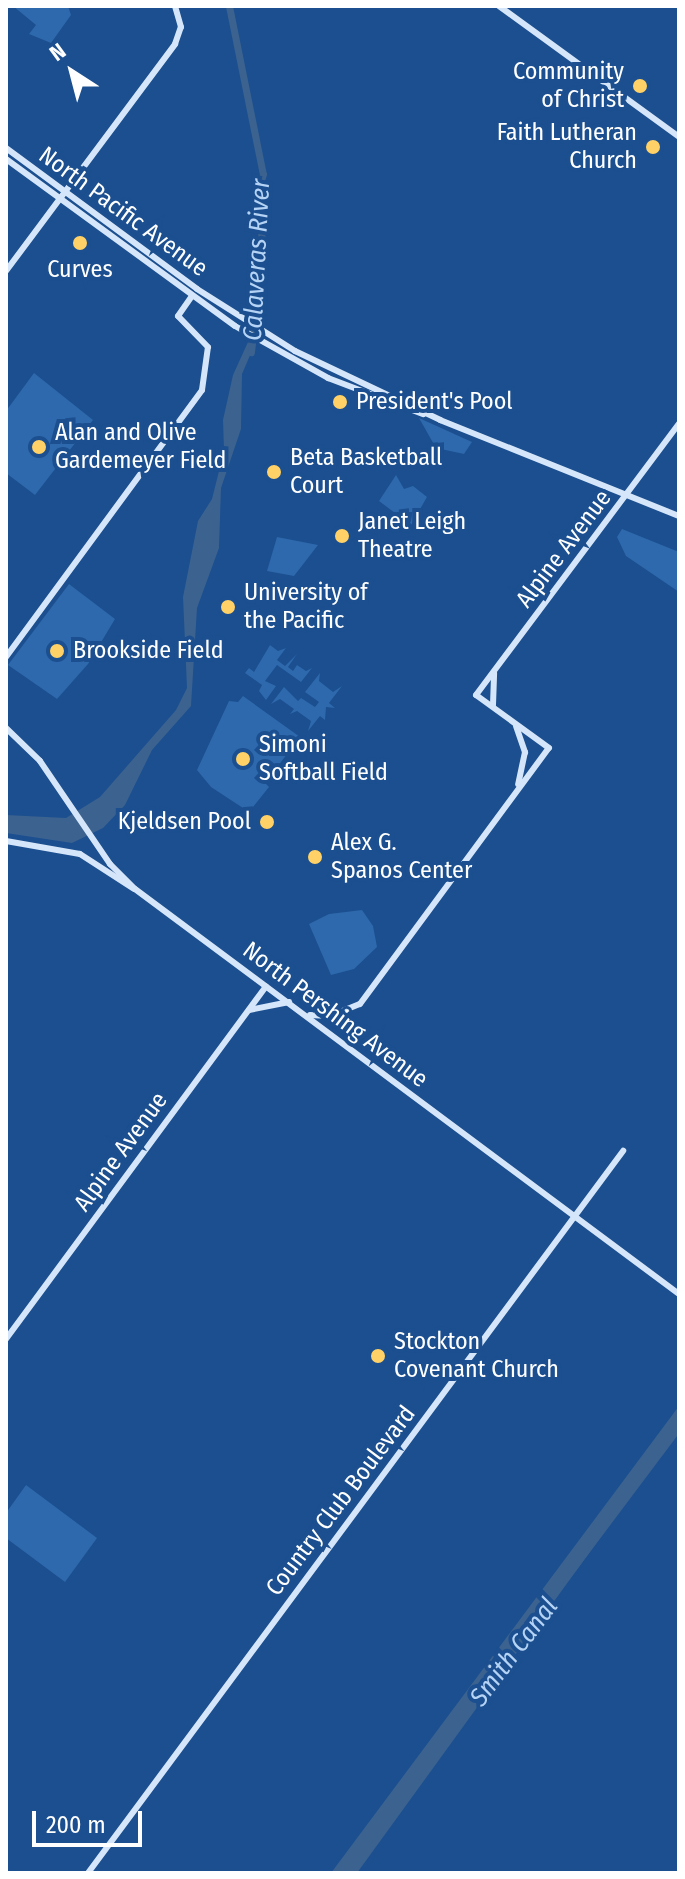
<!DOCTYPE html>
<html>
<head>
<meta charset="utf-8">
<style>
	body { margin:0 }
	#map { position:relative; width:685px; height:1879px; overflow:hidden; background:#1b4f8f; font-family:"Fira Sans Condensed",sans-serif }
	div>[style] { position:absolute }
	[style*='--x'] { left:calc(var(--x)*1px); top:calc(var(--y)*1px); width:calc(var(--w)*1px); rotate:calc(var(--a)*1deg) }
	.green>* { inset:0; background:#2e69ad }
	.water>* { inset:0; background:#3c6290 }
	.canal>* { height:4px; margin:-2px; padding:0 2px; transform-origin:2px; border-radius:2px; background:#3c6290 }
	.river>* { height:7px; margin:-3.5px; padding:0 3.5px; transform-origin:3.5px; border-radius:3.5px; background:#3c6290 }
	.secondary>* { height:6px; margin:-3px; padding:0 3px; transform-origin:3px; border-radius:3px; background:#d6e6fa }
	.dots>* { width:22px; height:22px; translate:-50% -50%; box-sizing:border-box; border:4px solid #1b4f8f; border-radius:50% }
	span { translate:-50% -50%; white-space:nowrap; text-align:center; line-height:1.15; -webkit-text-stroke:8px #1b4f8f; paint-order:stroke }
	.poi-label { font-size:24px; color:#fff }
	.right { translate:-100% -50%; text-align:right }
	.left { translate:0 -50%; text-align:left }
	.street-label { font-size:24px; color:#fff }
	.water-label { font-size:26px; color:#b5d3f5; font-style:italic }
	.frame { position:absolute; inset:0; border:8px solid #fff; pointer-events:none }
	.north { position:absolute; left:32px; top:32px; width:80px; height:80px; -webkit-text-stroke:6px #1b4f8f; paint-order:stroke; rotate:324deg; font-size:22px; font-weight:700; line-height:32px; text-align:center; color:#fff }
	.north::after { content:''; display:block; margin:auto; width:28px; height:36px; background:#fff; clip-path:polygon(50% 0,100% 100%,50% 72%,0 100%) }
	.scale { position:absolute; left:32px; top:1811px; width:110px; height:36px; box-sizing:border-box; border:4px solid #fff; border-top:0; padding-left:10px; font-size:24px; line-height:28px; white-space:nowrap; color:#fff; -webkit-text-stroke:6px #1b4f8f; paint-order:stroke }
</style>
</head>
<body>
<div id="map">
	<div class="green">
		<i style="clip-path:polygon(13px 6px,68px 6px,71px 15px,51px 43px,29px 34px,36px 25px)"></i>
		<i style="clip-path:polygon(34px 373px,93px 420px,35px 495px,6px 473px,6px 411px)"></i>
		<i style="clip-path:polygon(419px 418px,472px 442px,464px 454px,436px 448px)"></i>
		<i style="clip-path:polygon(396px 475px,404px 489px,413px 486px,427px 497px,411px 525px,379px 501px)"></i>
		<i style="clip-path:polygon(622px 529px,679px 552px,679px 592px,626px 556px,617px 537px)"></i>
		<i style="clip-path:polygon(277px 537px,318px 545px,294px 576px,267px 571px)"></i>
		<i style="clip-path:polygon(69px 584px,115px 619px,88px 664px,57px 699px,8px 665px)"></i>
		<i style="clip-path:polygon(270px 645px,278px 651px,286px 648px,277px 660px,285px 666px,297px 654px,288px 667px,293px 671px,297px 665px,306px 671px,312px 668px,301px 682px,277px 665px,265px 681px,276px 686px,266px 700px,259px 691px,262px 685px,245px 673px,249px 668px,254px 672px)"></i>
		<i style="clip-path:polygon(320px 673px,319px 681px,333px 692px,342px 686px,329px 703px,335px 708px,326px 707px,325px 720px,320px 716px,308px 731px,311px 721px,297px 711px,290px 714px,294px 709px,280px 699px,271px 704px,284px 687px,298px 701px,301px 698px,315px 707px,319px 702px,305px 692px)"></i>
		<i style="clip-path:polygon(243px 696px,300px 737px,265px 783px,269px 787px,253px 807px,243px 808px,211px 787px,197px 770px,229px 701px,238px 702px)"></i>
		<i style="clip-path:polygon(362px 910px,373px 926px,377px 947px,354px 969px,331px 975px,309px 924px,329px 914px)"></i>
		<i style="clip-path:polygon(26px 1485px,97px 1538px,65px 1582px,6px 1538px,6px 1513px)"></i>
	</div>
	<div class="water">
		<i style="clip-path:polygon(248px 342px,254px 346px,242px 374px,241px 429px,221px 488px,219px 548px,197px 608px,191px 706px,152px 750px,125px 805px,103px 828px,72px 843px,6px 833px,6px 815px,66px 818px,100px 797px,176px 710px,187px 688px,183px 597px,198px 521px,212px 499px,224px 451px,223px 420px,233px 375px)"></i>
		<i style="clip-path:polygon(679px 1406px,679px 1429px,357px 1873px,331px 1873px)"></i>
	</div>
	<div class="canal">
		<i style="--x:565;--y:1582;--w:190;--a:-53.1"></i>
	</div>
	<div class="river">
		<i style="--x:229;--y:6;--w:171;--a:78.6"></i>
		<i style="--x:263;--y:174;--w:19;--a:108"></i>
		<i style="--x:257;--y:192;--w:59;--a:84.2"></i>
		<i style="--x:263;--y:251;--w:102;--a:96.8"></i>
	</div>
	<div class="secondary">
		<i style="--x:499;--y:6;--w:223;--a:36"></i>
		<i style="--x:6;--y:148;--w:237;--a:36.4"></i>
		<i style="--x:197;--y:289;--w:116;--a:32.3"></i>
		<i style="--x:295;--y:351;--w:161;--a:25.4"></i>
		<i style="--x:440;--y:420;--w:258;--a:21.9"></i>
		<i style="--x:6;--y:159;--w:283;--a:36.1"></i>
		<i style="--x:235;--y:326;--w:107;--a:29.2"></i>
		<i style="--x:328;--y:378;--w:102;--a:20.8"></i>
		<i style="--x:6;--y:271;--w:283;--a:-53.3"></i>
		<i style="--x:175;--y:44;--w:18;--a:-71"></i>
		<i style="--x:181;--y:27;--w:22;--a:-106"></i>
		<i style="--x:6;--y:657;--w:331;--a:-53.7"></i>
		<i style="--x:202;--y:390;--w:43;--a:-82.1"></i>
		<i style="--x:208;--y:347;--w:43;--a:-134.1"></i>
		<i style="--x:178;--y:316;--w:24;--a:-55"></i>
		<i style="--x:493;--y:705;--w:32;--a:-88"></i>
		<i style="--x:516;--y:726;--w:28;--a:71"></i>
		<i style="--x:525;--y:752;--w:33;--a:102"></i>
		<i style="--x:6;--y:728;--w:47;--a:44.1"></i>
		<i style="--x:40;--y:761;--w:125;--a:55.8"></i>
		<i style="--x:110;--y:864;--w:35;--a:45"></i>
		<i style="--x:135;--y:889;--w:678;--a:36.67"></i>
		<i style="--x:6;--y:841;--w:75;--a:10"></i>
		<i style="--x:80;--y:854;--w:64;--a:32.9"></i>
		<i style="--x:249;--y:1010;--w:41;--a:-11.3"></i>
		<i style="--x:310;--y:1015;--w:20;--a:3"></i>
		<i style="--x:330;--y:1016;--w:32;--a:-22"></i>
		<i style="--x:360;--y:1004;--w:318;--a:-53.6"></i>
		<i style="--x:549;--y:748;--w:90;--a:-144"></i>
		<i style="--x:476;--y:695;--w:339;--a:-53.2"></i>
		<i style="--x:6;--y:1339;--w:438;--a:-53.6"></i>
		<i style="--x:88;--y:1873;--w:899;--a:-53.46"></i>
	</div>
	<div class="dots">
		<i style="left:640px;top:86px;background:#ffd166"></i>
		<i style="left:653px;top:147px;background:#ffd166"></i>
		<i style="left:80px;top:243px;background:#ffd166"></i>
		<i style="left:340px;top:402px;background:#ffd166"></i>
		<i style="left:39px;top:447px;background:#ffd166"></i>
		<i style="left:274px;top:472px;background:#ffd166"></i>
		<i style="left:342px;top:536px;background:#ffd166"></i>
		<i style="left:228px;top:607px;background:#ffd166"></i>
		<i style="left:57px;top:651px;background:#ffd166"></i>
		<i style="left:243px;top:759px;background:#ffd166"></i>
		<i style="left:267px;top:822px;background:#ffd166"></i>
		<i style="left:315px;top:857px;background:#ffd166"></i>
		<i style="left:378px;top:1356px;background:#ffd166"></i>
	</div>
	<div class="poi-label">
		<span class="right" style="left:624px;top:86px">Community<br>of Christ</span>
		<span class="right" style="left:637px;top:147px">Faith Lutheran<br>Church</span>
		<span style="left:80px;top:270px">Curves</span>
		<span class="left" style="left:356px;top:402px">President's Pool</span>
		<span class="left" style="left:55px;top:447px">Alan and Olive<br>Gardemeyer Field</span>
		<span class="left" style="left:290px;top:472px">Beta Basketball<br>Court</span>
		<span class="left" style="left:358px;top:536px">Janet Leigh<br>Theatre</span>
		<span class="left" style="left:244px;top:607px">University of<br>the Pacific</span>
		<span class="left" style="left:73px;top:651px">Brookside Field</span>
		<span class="left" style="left:259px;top:759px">Simoni<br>Softball Field</span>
		<span class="right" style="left:251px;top:822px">Kjeldsen Pool</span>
		<span class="left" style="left:331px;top:857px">Alex G.<br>Spanos Center</span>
		<span class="left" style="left:394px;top:1356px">Stockton<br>Covenant Church</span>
	</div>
	<div class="street-label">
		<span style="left:123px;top:212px;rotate:36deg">North Pacific Avenue</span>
		<span style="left:564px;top:549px;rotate:-53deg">Alpine Avenue</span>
		<span style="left:335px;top:1015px;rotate:37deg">North Pershing Avenue</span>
		<span style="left:121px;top:1152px;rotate:-54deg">Alpine Avenue</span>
		<span style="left:341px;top:1501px;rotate:-53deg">Country Club Boulevard</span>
	</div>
	<div class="water-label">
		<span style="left:257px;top:260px;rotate:-87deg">Calaveras River</span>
		<span style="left:514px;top:1652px;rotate:-53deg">Smith Canal</span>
	</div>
	<div class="frame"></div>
	<div class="north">N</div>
	<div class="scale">200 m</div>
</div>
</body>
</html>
